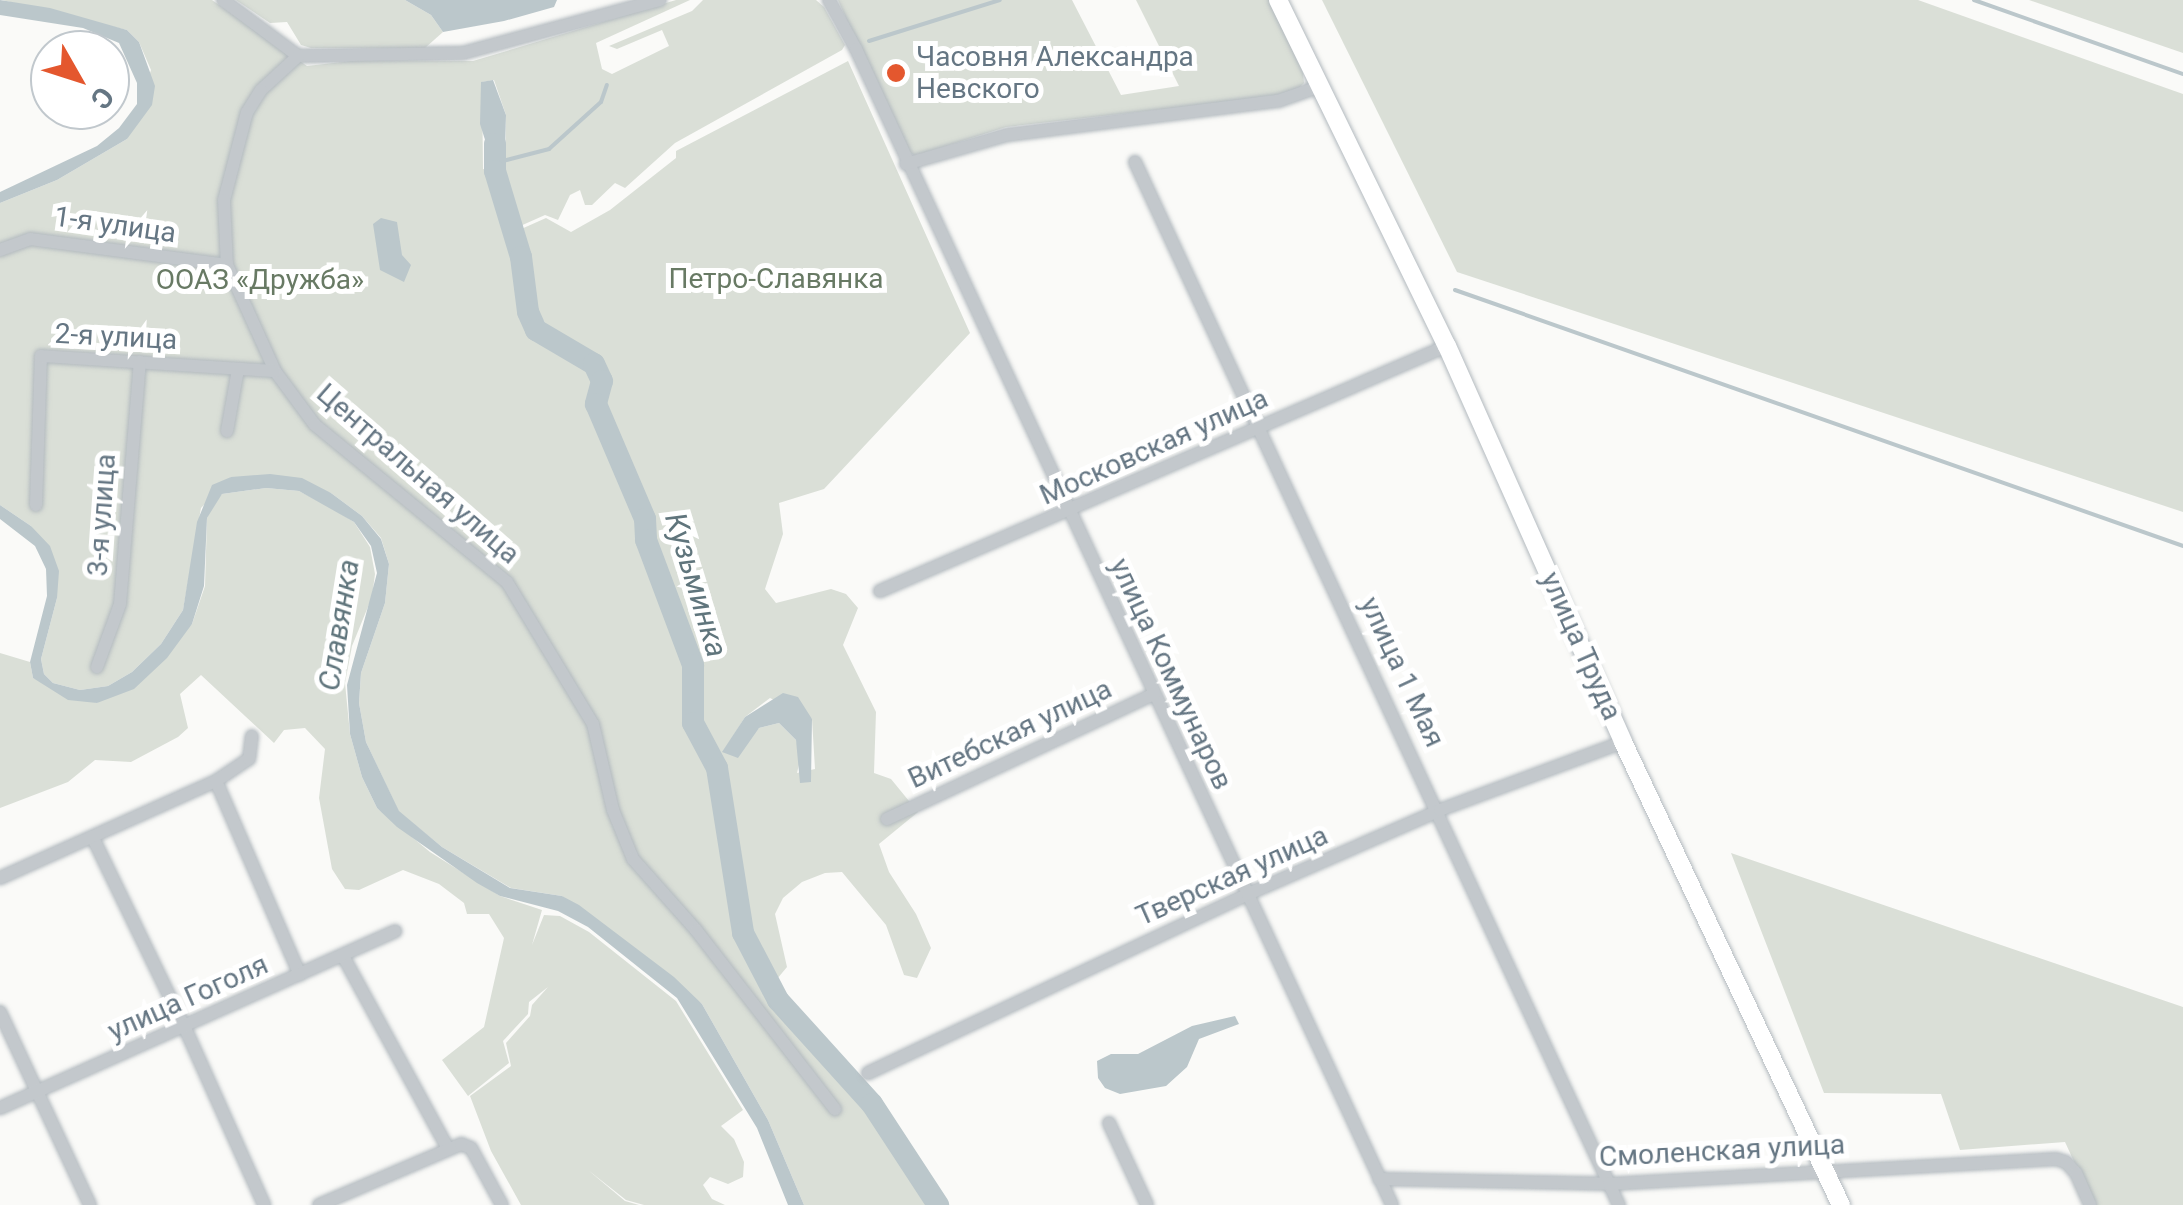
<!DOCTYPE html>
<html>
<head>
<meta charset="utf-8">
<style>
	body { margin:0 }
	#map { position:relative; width:2183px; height:1205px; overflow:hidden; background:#fafaf8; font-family:Roboto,sans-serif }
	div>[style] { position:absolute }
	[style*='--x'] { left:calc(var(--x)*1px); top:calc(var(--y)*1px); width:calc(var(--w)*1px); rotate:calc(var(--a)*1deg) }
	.green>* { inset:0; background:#dadfd7 }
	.water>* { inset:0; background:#bbc7cb }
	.stream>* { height:4px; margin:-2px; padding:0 2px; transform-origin:2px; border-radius:2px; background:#bbc7cb }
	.river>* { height:22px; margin:-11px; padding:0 11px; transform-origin:11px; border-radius:11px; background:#bbc7cb }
	.roads { filter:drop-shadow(0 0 2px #b3babf) drop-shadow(0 0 2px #b3babf) }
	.street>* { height:12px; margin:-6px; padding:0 6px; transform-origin:6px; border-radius:6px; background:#c3c8cc }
	.secondary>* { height:18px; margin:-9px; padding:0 9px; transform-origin:9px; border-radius:9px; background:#fff }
	.dots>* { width:28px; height:28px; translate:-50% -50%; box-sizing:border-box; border:5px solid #fff; border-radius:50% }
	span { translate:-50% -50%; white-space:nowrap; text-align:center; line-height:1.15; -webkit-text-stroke:10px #fff; paint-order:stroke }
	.poi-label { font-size:28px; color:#657683 }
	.left { translate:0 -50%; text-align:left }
	.street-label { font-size:28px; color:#657683 }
	.park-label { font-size:28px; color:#687a64 }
	.water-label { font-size:30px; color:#60757c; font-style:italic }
	.north { position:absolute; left:30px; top:30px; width:100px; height:100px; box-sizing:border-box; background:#fff; border:2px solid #c1c8cd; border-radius:50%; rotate:129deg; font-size:28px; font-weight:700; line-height:40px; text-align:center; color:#657683 }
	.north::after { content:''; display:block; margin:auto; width:35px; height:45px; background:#e4572e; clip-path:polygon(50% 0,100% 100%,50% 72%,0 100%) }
</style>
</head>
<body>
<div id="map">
	<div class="green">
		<i style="clip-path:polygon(evenodd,2px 0,212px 0,307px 66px,359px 60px,473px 61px,676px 0,690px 0,596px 43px,602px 69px,612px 74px,669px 46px,662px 30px,617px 49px,609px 46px,692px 11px,703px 0,816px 0,824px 7px,845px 45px,842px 50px,675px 143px,625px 188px,615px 183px,592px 205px,585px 205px,580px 190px,570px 195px,558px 220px,545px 215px,518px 227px,505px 188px,506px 115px,494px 80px,482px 82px,483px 169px,495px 171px,521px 257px,528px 312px,536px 329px,594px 363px,595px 356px,601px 357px,548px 327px,534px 307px,519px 230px,546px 218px,571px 232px,610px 210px,676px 158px,676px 151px,848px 61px,970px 333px,824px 489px,779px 503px,783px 534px,765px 589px,776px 603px,831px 589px,846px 594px,858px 608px,843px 645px,876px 712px,874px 773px,891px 779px,918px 812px,879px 844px,889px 872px,916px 914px,931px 948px,917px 978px,904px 975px,886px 925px,842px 872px,825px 873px,802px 882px,783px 898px,775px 914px,787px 967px,777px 979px,766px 979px,778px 1000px,872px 1104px,938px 1205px,804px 1205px,768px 1120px,702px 1004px,562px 896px,511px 888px,442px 847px,399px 812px,366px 742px,359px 703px,361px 673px,385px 603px,389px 564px,381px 538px,362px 516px,331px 493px,231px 477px,201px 508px,183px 610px,161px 644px,132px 672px,108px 686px,80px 690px,53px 683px,44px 674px,41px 659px,57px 598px,31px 526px,0 505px,0 203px,57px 180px,127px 139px,151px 70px,139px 42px,127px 30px,2px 0,770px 698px,812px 719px,815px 769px,797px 773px,801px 756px,796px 740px,779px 723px,759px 728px,723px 752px,745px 717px,770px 698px)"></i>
		<i style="clip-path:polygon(236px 0,405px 0,431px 15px,443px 32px,425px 48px,311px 48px,301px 45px,287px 22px,270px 23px)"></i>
		<i style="clip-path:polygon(838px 0,1072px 0,1121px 95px,1179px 86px,1136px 0,1269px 0,1303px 73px,1304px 83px,1298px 89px,1271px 97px,1006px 127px,915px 156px,903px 147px)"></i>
		<i style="clip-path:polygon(1322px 0,1918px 0,2183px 94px,2183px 512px,1457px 272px)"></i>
		<i style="clip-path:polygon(2029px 0,2183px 0,2183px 53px)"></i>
		<i style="clip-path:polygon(266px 488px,299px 491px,330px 507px,354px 522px,370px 547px,375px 574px,372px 597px,352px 646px,345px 683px,350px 734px,362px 777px,377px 808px,430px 852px,500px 896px,542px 910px,532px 945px,544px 915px,560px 916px,589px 932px,676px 1001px,743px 1110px,721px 1126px,734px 1139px,744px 1162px,743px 1177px,728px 1184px,710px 1177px,703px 1185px,712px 1199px,725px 1205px,644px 1205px,626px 1200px,588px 1170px,625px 1201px,639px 1205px,521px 1205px,491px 1151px,470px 1096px,511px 1066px,506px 1043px,530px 1016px,532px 1005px,548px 987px,529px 1002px,528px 1014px,503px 1041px,509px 1063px,468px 1096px,442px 1060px,484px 1027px,504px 938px,489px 914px,467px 914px,464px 903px,439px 884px,403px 870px,359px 890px,345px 889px,332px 869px,319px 798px,325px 749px,305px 728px,284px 730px,274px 743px,201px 675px,180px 694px,188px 728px,178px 737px,131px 762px,95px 760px,68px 782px,0 808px,0 653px,30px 662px,33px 678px,97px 703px,192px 624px,205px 586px,207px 518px,212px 504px,222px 494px)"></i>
		<i style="clip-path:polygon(1731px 853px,2183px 1007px,2183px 1205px,2094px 1205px,2065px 1142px,1960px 1150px,1941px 1094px,1824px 1093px)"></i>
	</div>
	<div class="water">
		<i style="clip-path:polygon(0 0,50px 8px,127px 30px,139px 42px,155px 86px,152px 105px,127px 139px,57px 180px,0 203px,0 192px,97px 146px,119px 128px,137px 104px,137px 83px,119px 43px,83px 28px,0 15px)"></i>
		<i style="clip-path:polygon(405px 0,557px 0,554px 7px,504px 21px,443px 32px,431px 15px)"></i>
		<i style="clip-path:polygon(493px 80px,506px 115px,505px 150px,495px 171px,480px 124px,481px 82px)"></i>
		<i style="clip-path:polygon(381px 218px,397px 222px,402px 255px,411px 265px,404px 282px,380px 270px,373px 224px)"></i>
		<i style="clip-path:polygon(270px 474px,302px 478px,331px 493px,362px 516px,381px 539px,389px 564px,385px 603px,361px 673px,359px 703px,366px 742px,399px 811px,442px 847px,510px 888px,562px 896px,579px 905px,674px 977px,702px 1004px,768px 1120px,804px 1205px,788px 1205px,757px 1128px,677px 998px,588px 927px,558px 911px,500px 896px,477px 883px,397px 827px,377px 808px,362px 777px,350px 734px,347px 685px,377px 573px,371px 546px,354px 522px,299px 491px,266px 488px,222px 494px,207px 518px,204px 586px,192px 624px,167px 658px,134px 689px,97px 703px,68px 700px,33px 678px,30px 662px,47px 596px,46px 569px,35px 546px,0 519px,0 505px,31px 526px,50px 546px,59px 571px,57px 598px,41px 659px,44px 674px,53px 683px,80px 690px,108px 686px,132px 672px,161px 644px,183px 610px,197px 522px,212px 485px,231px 477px)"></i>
		<i style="clip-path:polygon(783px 693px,798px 697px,812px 719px,811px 782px,800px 783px,796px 740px,779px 723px,759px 728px,738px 758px,722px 752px,745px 717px)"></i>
		<i style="clip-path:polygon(1235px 1016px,1239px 1024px,1199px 1039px,1187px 1067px,1166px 1086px,1120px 1094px,1105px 1088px,1098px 1078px,1097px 1061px,1111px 1054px,1138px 1054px,1192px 1026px)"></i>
	</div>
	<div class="stream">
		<i style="--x:1974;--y:0;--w:222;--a:19.5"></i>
		<i style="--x:869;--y:41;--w:137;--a:-17.4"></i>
		<i style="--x:495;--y:163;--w:56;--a:-14.5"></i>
		<i style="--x:549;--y:149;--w:70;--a:-42.1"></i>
		<i style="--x:601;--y:102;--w:18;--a:-71"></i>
		<i style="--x:1455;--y:290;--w:772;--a:19.37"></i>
	</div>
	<div class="river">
		<i style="--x:495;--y:144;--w:27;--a:90"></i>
		<i style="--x:495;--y:171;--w:90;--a:73.2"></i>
		<i style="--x:521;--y:257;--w:55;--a:82.7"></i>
		<i style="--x:528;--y:312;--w:20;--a:66"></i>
		<i style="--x:536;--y:330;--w:67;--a:30.4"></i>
		<i style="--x:594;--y:364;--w:19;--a:65"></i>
		<i style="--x:602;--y:381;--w:24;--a:105"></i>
		<i style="--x:596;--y:404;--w:125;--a:66.9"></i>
		<i style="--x:645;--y:519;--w:21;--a:87"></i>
		<i style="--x:646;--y:540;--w:134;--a:69.4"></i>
		<i style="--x:693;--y:665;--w:58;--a:90"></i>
		<i style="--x:693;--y:723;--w:51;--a:61.9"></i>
		<i style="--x:717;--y:768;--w:167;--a:81"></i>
		<i style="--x:743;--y:933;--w:76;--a:62.4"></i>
		<i style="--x:778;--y:1000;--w:140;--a:47.9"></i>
		<i style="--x:872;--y:1104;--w:121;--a:56.8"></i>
	</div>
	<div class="roads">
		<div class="street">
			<i style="--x:223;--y:0;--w:94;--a:36.7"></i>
			<i style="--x:298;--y:56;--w:165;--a:-1"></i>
			<i style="--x:463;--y:53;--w:204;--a:-15.1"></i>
			<i style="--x:829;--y:0;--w:56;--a:61.1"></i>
			<i style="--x:856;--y:49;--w:1274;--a:65.12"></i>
			<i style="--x:298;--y:56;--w:50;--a:137.4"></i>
			<i style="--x:261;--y:90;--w:26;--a:122"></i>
			<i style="--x:247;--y:112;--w:91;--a:104.6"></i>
			<i style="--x:224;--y:200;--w:65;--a:87.4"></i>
			<i style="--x:227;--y:265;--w:116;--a:65.6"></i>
			<i style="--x:275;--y:371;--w:67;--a:53.5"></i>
			<i style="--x:315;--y:425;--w:248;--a:39.3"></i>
			<i style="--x:507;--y:582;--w:166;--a:58.8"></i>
			<i style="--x:593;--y:724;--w:88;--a:76.9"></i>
			<i style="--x:613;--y:810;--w:53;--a:67.8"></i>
			<i style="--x:633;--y:859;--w:95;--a:48.4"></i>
			<i style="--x:696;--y:930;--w:227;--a:52.2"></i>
			<i style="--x:1135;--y:162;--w:1150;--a:65.11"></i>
			<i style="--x:906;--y:164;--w:105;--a:-16"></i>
			<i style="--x:1007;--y:135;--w:273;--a:-7.2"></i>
			<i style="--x:1278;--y:101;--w:42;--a:-19.3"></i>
			<i style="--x:0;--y:250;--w:32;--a:-20"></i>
			<i style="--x:30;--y:239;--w:199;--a:7.5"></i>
			<i style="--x:227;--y:431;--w:63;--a:-79.9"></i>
			<i style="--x:36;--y:505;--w:149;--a:-88.1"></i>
			<i style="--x:41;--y:356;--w:234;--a:3.7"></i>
			<i style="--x:880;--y:591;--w:618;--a:-23.37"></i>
			<i style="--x:97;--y:667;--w:67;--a:-69.9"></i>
			<i style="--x:120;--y:604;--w:243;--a:-85.3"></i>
			<i style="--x:216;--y:781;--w:211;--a:66.6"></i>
			<i style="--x:887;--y:819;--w:295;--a:-25.1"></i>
			<i style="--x:93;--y:838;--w:211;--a:64.2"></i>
			<i style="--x:185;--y:1028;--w:194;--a:65.9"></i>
			<i style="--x:0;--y:878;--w:237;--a:-24.2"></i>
			<i style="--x:216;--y:781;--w:40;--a:-34"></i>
			<i style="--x:249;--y:759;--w:23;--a:-83"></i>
			<i style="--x:343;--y:956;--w:217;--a:61.4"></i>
			<i style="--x:0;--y:1012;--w:213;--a:65"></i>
			<i style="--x:868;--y:1073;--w:420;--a:-25.2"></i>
			<i style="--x:1248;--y:894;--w:210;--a:-23.6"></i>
			<i style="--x:1440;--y:810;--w:195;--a:-20.4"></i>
			<i style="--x:0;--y:1108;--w:433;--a:-24.1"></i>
			<i style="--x:1109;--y:1123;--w:90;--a:65.1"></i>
			<i style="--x:1379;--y:1179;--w:230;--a:1.2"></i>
			<i style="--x:1609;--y:1184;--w:448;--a:-3.2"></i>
			<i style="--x:2056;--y:1159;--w:10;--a:17"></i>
			<i style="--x:2066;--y:1162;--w:15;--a:48"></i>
			<i style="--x:2076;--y:1173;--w:35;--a:66"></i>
			<i style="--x:319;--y:1205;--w:155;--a:-23.2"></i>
			<i style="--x:461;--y:1144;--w:11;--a:22"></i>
			<i style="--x:471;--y:1148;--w:65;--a:61.5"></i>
		</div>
		<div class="secondary">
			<i style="--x:1278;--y:0;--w:385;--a:64"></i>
			<i style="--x:1447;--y:346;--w:433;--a:66"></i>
			<i style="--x:1623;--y:742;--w:512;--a:64.79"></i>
		</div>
	</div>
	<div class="dots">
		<i style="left:896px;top:73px;background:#e4572e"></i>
	</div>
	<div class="poi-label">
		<span class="left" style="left:916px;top:73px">Часовня Александра<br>Невского</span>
	</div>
	<div class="street-label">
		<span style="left:115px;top:225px;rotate:8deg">1-я улица</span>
		<span style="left:116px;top:337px;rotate:3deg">2-я улица</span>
		<span style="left:1154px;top:447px;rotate:-24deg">Московская улица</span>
		<span style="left:418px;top:474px;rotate:41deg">Центральная улица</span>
		<span style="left:102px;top:515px;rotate:-86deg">3-я улица</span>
		<span style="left:1581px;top:646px;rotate:66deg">улица Труда</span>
		<span style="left:1402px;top:672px;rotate:65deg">улица 1 Мая</span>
		<span style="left:1171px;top:674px;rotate:65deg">улица Коммунаров</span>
		<span style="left:1010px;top:734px;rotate:-25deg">Витебская улица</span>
		<span style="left:1232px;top:876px;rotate:-24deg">Тверская улица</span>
		<span style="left:188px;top:998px;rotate:-24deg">улица Гоголя</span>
		<span style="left:1722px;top:1151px;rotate:-3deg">Смоленская улица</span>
	</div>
	<div class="park-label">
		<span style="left:776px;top:279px">Петро-Славянка</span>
		<span style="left:260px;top:280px">ООАЗ «Дружба»</span>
	</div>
	<div class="water-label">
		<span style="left:696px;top:585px;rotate:73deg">Кузьминка</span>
		<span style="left:339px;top:625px;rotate:-81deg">Славянка</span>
	</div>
	<div class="north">С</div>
</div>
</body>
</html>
